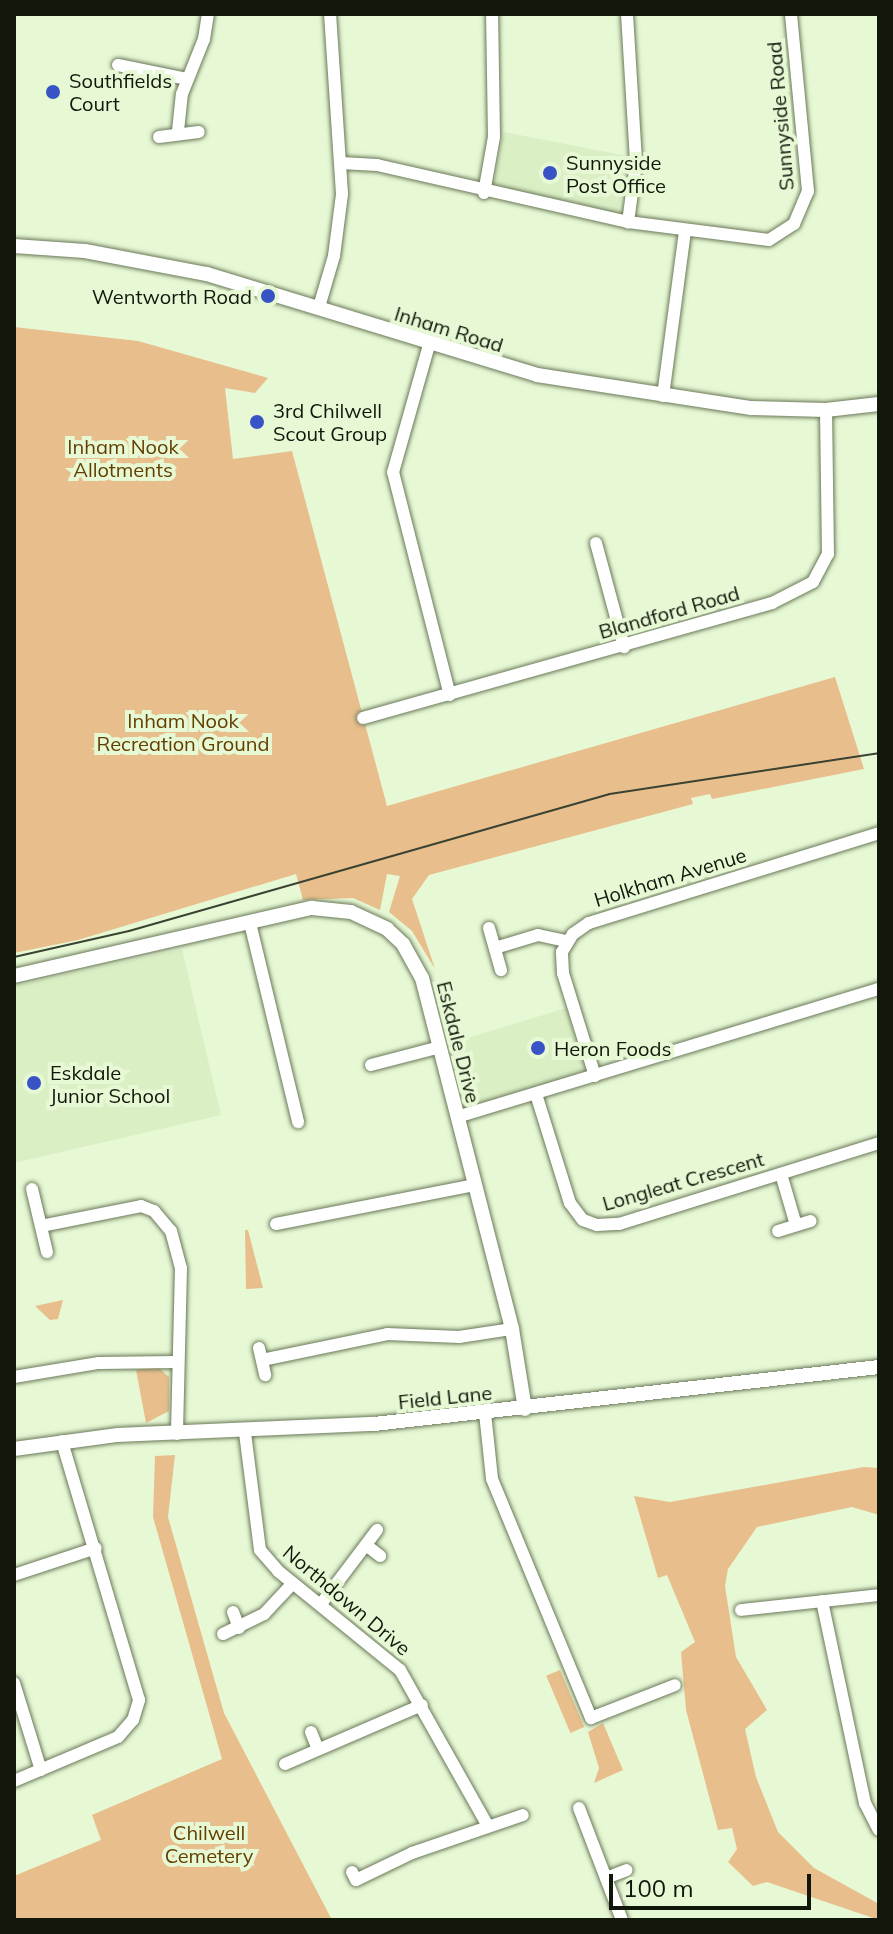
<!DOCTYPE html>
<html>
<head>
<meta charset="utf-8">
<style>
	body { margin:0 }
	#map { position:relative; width:893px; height:1934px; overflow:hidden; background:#e7f8d5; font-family:Mulish,sans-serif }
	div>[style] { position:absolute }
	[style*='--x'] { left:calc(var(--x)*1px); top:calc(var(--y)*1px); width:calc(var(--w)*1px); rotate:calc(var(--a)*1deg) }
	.built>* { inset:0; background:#dbefc5; transform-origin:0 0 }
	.green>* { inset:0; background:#e8bf8c; transform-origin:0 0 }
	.roads { filter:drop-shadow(0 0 2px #6a7959) drop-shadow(0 0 2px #6a7959) }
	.minor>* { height:12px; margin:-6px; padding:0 6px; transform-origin:6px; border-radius:6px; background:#fff }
	.tertiary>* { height:14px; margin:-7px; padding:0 7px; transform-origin:7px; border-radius:7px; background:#fff }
	.tram>* { height:2px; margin:-1px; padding:0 1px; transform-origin:1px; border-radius:1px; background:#3a4231 }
	.dots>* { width:22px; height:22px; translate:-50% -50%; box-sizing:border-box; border:4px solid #e7f8d5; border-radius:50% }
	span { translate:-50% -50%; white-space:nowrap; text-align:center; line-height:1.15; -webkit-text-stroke:8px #e7f8d5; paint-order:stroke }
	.poi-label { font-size:20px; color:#11170a }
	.left { translate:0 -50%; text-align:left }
	.right { translate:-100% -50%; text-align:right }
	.street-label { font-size:20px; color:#11170a }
	.park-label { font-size:20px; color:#643e00 }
	.frame { position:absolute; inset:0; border:16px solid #11170a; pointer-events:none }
	.scale { position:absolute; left:609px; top:1874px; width:202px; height:36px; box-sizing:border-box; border:4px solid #11170a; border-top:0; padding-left:10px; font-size:24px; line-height:28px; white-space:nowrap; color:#11170a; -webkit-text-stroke:6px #e7f8d5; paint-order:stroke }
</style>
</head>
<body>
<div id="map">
	<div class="built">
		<i style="left:504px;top:132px;width:127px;height:60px;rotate:11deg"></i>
		<i style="clip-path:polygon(182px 949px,221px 1115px,14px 1163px,14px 986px)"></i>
		<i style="left:566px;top:1008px;width:71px;height:122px;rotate:73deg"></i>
	</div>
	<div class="green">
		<i style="clip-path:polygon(14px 327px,138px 341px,268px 378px,255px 393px,225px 388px,233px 459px,292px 451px,387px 806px,835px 677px,864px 769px,712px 799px,710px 794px,691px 798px,693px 804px,429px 875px,412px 899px,435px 969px,412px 931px,389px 912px,400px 876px,387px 874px,380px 910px,353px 898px,303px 900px,296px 874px,78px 940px,14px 953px)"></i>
		<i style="clip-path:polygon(245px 1230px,248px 1230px,263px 1288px,246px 1289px)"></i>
		<i style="clip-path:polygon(63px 1300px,58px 1319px,50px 1320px,35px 1306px)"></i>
		<i style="clip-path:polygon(158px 1367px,169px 1377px,169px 1411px,146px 1423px,136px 1370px)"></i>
		<i style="clip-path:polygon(175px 1455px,168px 1517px,224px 1713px,332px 1920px,14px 1920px,14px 1876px,101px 1840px,92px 1815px,222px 1759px,153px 1517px,155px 1456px)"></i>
		<i style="clip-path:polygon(864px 1467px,879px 1468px,879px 1515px,852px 1507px,757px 1527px,728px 1569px,725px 1586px,736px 1657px,767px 1710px,745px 1729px,756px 1777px,778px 1832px,814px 1868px,879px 1904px,879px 1920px,767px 1882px,753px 1886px,728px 1862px,737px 1849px,732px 1828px,718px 1830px,686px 1710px,681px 1652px,695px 1642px,667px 1575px,658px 1578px,634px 1496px,670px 1502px)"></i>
		<i style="left:560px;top:1670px;width:62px;height:15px;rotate:67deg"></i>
		<i style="clip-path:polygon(603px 1723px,623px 1770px,594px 1783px,599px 1768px,588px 1732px)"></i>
	</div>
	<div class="roads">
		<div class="minor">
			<i style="--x:627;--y:14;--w:149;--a:86.5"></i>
			<i style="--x:636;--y:163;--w:60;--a:97.7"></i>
			<i style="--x:118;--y:65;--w:70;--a:11.5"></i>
			<i style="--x:178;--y:131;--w:37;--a:-84"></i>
			<i style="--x:182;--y:94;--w:59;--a:-68.2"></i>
			<i style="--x:204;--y:39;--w:25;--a:-81"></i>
			<i style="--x:159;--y:137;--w:40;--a:-7.1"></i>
			<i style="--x:341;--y:163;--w:36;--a:3"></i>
			<i style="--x:377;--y:165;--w:257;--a:12.8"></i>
			<i style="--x:628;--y:222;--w:142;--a:7.3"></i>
			<i style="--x:769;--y:240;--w:30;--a:-33"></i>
			<i style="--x:794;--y:224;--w:36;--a:-67"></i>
			<i style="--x:808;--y:191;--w:178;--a:-95.5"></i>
			<i style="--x:484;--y:193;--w:57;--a:-79.9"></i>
			<i style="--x:494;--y:137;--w:123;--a:-90.9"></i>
			<i style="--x:319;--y:307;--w:53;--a:-73.6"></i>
			<i style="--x:334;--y:256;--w:63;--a:-82.6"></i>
			<i style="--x:342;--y:194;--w:180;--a:-93.8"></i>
			<i style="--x:429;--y:345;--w:132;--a:105.8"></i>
			<i style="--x:393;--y:472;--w:230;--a:75.7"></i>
			<i style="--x:663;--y:396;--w:166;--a:-82.4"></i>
			<i style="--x:596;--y:543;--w:108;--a:74.9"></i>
			<i style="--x:363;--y:718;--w:425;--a:-15.7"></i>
			<i style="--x:772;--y:603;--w:46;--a:-27.1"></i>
			<i style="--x:813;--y:582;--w:32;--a:-62"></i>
			<i style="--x:828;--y:554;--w:144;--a:-90.8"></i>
			<i style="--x:250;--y:923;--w:205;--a:76.4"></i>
			<i style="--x:489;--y:928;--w:44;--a:74.1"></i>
			<i style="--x:495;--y:948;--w:45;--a:-16.8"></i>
			<i style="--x:538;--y:935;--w:29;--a:12"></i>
			<i style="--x:371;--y:1065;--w:71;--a:-14.6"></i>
			<i style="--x:595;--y:1076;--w:108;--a:-107.3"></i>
			<i style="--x:563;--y:973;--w:21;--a:-93"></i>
			<i style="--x:562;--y:952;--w:21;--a:-59"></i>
			<i style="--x:573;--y:934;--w:19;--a:-35"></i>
			<i style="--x:589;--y:923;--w:304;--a:-17.2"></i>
			<i style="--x:536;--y:1094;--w:114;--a:72.7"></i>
			<i style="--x:570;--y:1203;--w:21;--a:53"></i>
			<i style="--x:583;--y:1220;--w:15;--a:20"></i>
			<i style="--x:597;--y:1225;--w:22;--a:-3"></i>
			<i style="--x:619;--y:1224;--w:272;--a:-17.3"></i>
			<i style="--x:457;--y:1117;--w:441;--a:-16.9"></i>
			<i style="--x:781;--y:1174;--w:53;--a:73.6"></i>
			<i style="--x:32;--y:1189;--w:65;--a:76.6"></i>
			<i style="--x:276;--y:1224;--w:203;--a:-11.1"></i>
			<i style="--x:41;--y:1226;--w:102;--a:-11.3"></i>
			<i style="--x:141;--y:1206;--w:14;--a:21"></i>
			<i style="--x:154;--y:1211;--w:26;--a:50"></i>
			<i style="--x:171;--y:1231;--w:38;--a:75"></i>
			<i style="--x:181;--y:1268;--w:166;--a:91.4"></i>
			<i style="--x:778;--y:1231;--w:34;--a:-17"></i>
			<i style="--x:259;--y:1348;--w:28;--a:77"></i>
			<i style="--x:262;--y:1360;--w:128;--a:-11.7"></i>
			<i style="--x:387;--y:1334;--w:72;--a:2.4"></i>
			<i style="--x:459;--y:1337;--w:54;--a:-8.6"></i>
			<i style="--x:14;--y:1377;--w:86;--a:-9.4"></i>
			<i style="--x:99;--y:1363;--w:76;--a:-0.8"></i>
			<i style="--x:485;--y:1413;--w:66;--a:83.9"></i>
			<i style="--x:492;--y:1479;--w:259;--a:67.5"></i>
			<i style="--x:591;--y:1718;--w:90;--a:-21.4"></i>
			<i style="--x:245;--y:1433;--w:118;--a:82.7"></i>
			<i style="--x:260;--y:1550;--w:28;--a:49"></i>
			<i style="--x:278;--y:1571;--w:157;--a:39.1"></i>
			<i style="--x:400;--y:1670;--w:179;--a:60.6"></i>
			<i style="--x:366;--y:1545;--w:18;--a:38"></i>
			<i style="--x:14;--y:1575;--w:86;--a:-18.2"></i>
			<i style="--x:822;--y:1601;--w:207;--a:78"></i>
			<i style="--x:865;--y:1803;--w:30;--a:63"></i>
			<i style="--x:321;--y:1604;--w:93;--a:-52.9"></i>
			<i style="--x:741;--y:1610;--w:139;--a:-6.2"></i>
			<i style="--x:233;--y:1612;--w:17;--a:69"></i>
			<i style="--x:223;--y:1634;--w:46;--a:-26"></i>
			<i style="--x:264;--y:1614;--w:42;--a:-46.9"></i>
			<i style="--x:14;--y:1683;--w:91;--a:72.8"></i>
			<i style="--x:311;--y:1732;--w:18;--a:68"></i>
			<i style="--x:285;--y:1764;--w:149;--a:-23.3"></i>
			<i style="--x:14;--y:1781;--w:113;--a:-22.9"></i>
			<i style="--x:118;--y:1737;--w:23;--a:-49"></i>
			<i style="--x:133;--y:1720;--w:21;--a:-73"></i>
			<i style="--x:139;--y:1700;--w:270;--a:-106.6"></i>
			<i style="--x:579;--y:1808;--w:120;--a:69"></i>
			<i style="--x:352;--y:1872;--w:9;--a:63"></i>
			<i style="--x:356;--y:1880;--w:62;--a:-25.7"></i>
			<i style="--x:412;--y:1853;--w:117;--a:-18.9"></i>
			<i style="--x:606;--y:1878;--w:22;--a:-21"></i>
		</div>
		<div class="tertiary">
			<i style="--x:14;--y:246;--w:71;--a:4"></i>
			<i style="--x:85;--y:251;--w:124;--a:10.7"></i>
			<i style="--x:207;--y:274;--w:345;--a:17"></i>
			<i style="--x:537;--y:375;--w:217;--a:8.8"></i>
			<i style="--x:751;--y:408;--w:75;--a:1.5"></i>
			<i style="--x:826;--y:410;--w:53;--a:-6.5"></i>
			<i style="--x:14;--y:976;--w:306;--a:-12.9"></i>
			<i style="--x:312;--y:908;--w:39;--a:6"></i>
			<i style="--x:351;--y:912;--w:40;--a:25"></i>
			<i style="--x:387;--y:929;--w:22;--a:43"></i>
			<i style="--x:403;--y:944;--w:39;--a:61"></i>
			<i style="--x:422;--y:978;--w:362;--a:75.6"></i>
			<i style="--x:512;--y:1329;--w:81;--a:80.8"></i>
			<i style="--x:14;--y:1449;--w:105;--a:-7.7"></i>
			<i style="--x:118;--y:1435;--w:256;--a:-2.5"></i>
			<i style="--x:374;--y:1424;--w:508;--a:-6.44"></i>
		</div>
	</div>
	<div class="tram">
		<i style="--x:14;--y:957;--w:118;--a:-12.7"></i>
		<i style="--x:129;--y:931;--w:499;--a:-15.9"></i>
		<i style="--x:609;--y:794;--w:273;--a:-8.6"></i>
	</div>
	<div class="dots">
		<i style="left:53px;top:92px;background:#3853c5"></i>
		<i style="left:550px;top:173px;background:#3853c5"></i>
		<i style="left:268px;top:296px;background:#3853c5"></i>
		<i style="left:257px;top:422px;background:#3853c5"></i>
		<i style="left:538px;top:1048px;background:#3853c5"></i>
		<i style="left:34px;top:1083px;background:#3853c5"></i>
	</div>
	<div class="poi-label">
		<span class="left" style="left:69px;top:92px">Southfields<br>Court</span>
		<span class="left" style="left:566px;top:174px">Sunnyside<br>Post Office</span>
		<span class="right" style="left:252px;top:296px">Wentworth Road</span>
		<span class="left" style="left:273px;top:422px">3rd Chilwell<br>Scout Group</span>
		<span class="left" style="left:554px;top:1048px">Heron Foods</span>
		<span class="left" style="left:50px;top:1084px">Eskdale<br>Junior School</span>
	</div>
	<div class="street-label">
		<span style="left:780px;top:116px;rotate:-95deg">Sunnyside Road</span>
		<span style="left:449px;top:329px;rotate:17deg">Inham Road</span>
		<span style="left:669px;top:612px;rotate:-16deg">Blandford Road</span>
		<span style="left:670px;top:877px;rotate:-17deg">Holkham Avenue</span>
		<span style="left:459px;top:1042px;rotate:76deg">Eskdale Drive</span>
		<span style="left:683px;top:1181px;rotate:-16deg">Longleat Crescent</span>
		<span style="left:445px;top:1397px;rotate:-6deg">Field Lane</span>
		<span style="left:347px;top:1600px;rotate:40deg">Northdown Drive</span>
	</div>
	<div class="park-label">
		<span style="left:123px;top:458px">Inham Nook<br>Allotments</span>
		<span style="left:183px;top:732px">Inham Nook<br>Recreation Ground</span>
		<span style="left:209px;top:1844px">Chilwell<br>Cemetery</span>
	</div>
	<div class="frame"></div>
	<div class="scale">100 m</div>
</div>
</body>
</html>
